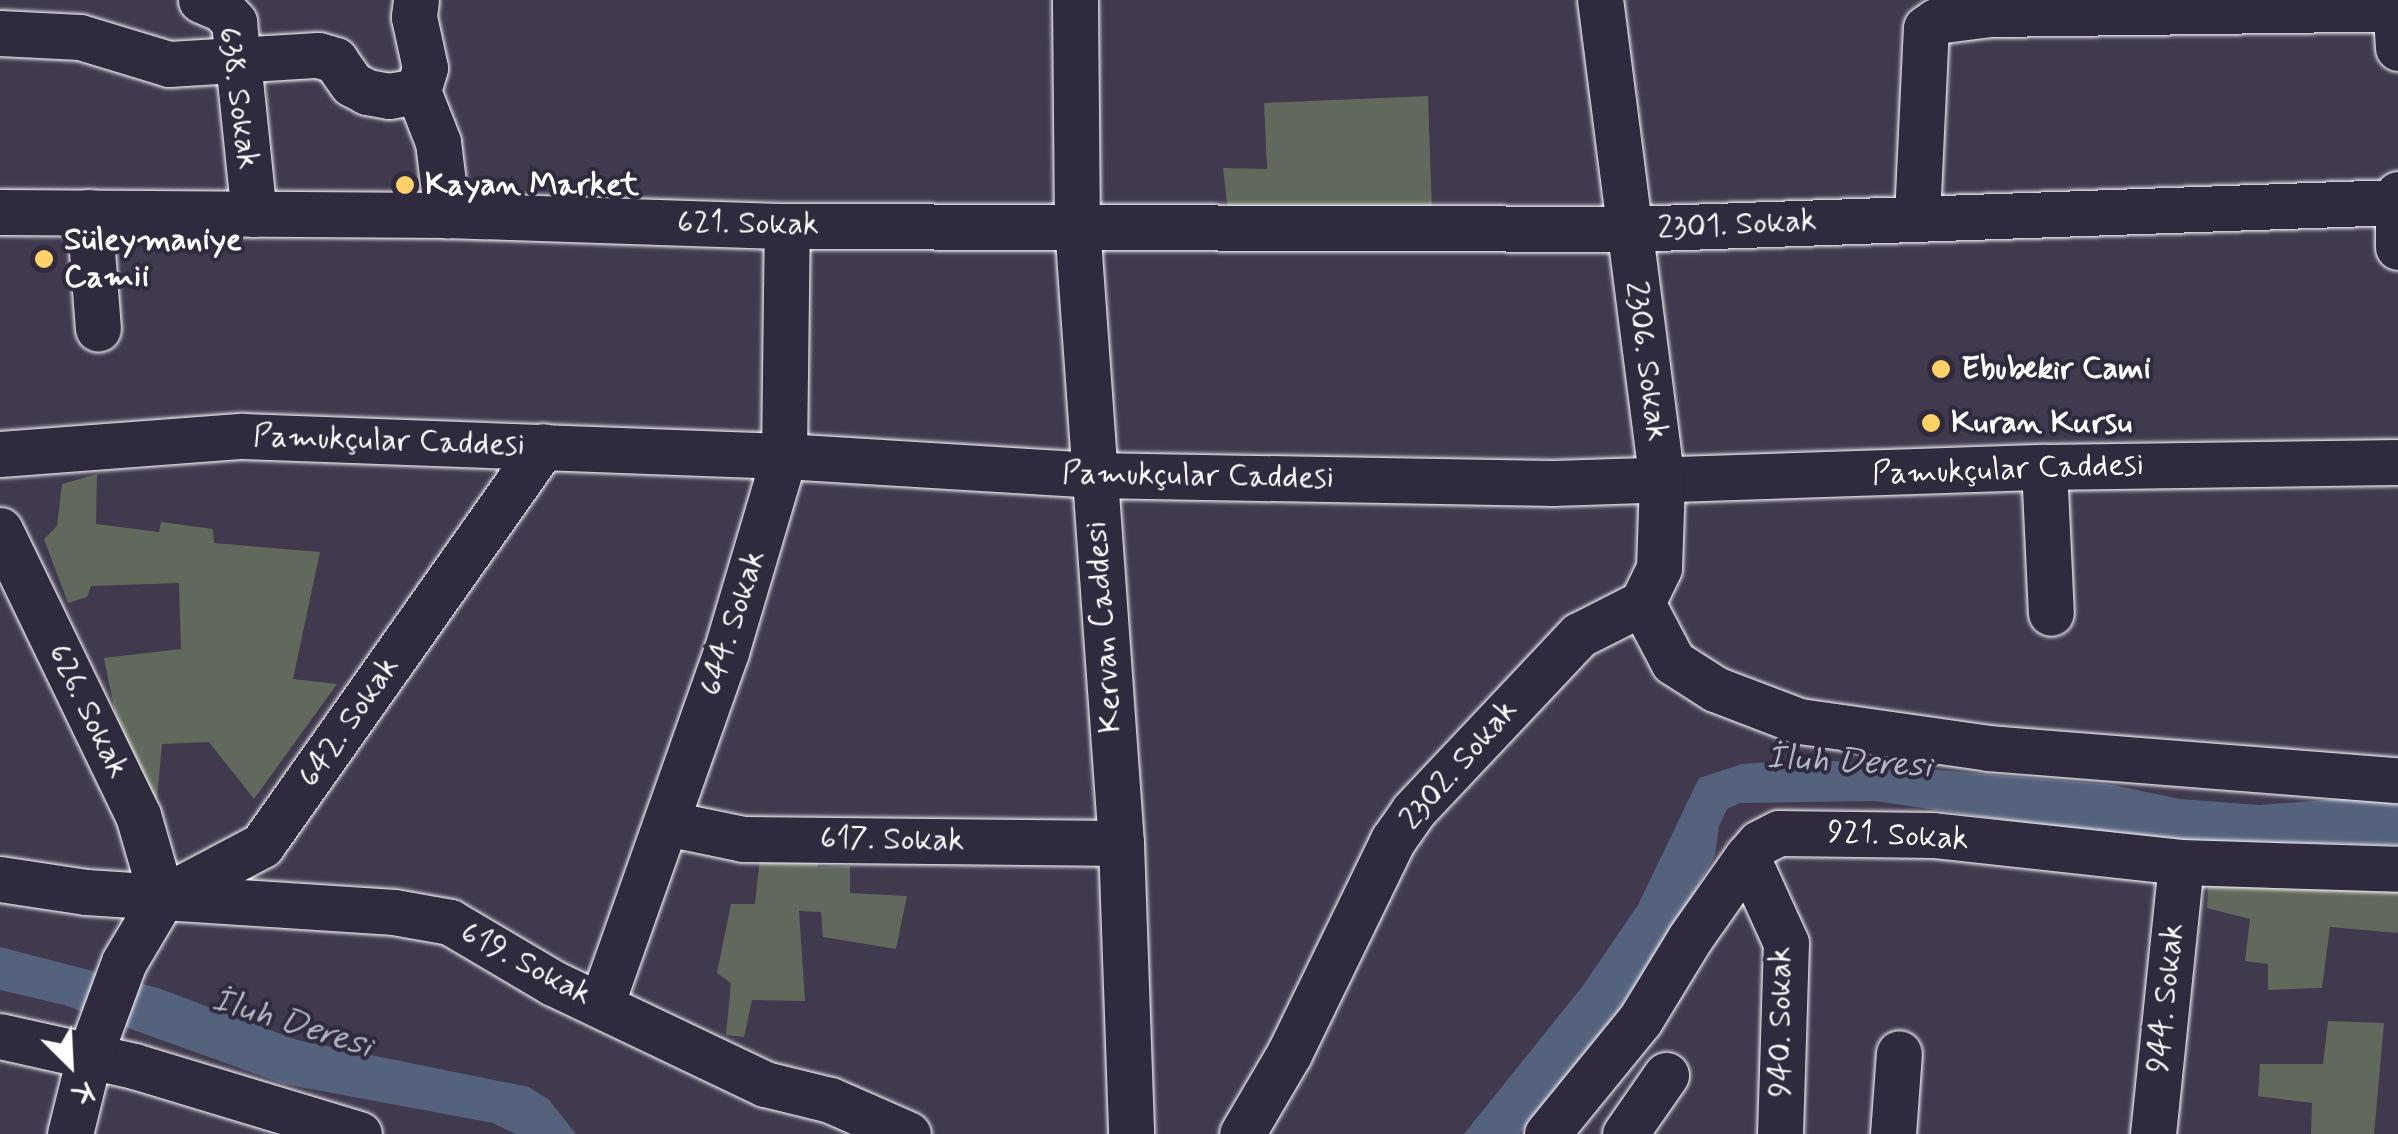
<!DOCTYPE html>
<html>
<head>
<meta charset="utf-8">
<style>
	body { margin:0 }
	#map { position:relative; width:2398px; height:1134px; overflow:hidden; background:#41394e; font-family:Mynerve,sans-serif }
	div>[style] { position:absolute }
	[style*='--x'] { left:calc(var(--x)*1px); top:calc(var(--y)*1px); width:calc(var(--w)*1px); rotate:calc(var(--a)*1deg) }
	.green>* { inset:0; background:#61695c }
	.water>* { inset:0; background:#55627e }
	.roads { filter:drop-shadow(0 0 2px #fff) drop-shadow(0 0 2px #fff) }
	.minor>* { height:45px; margin:-22.5px; padding:0 22.5px; transform-origin:22.5px; border-radius:22.5px; background:#2f2a3d }
	.dots>* { width:28px; height:28px; translate:-50% -50%; box-sizing:border-box; border:5px solid #2f2a3d; border-radius:50% }
	span { translate:-50% -50%; white-space:nowrap; text-align:center; line-height:1.15; -webkit-text-stroke:8px #2f2a3d; paint-order:stroke }
	.street-label { font-size:32px; color:#fff }
	.poi-label { font-size:32px; color:#fff; font-weight:700 }
	.left { translate:0 -50%; text-align:left }
	.water-label { font-size:35px; color:#b2b8c5; font-style:italic }
	.north { position:absolute; left:20px; top:1014px; width:100px; height:100px; -webkit-text-stroke:8px #2f2a3d; paint-order:stroke; rotate:156deg; font-size:28px; font-weight:700; line-height:40px; text-align:center; color:#fff }
	.north::after { content:''; display:block; margin:auto; width:35px; height:45px; background:#fff; clip-path:polygon(50% 0,100% 100%,50% 72%,0 100%) }
</style>
</head>
<body>
<div id="map">
	<div class="green">
		<i style="clip-path:polygon(1428px 96px,1432px 211px,1228px 212px,1223px 168px,1267px 169px,1264px 103px)"></i>
		<i style="clip-path:polygon(97px 474px,96px 524px,159px 532px,161px 522px,213px 529px,214px 543px,320px 552px,293px 679px,337px 684px,254px 799px,209px 742px,162px 744px,157px 799px,150px 805px,123px 751px,104px 658px,181px 649px,179px 583px,91px 586px,87px 597px,68px 603px,44px 539px,57px 526px,62px 484px)"></i>
		<i style="clip-path:polygon(761px 849px,820px 850px,818px 867px,850px 866px,850px 893px,907px 896px,896px 949px,823px 937px,821px 912px,799px 911px,805px 1001px,752px 1000px,744px 1037px,726px 1035px,731px 983px,717px 973px,731px 904px,755px 904px)"></i>
		<i style="clip-path:polygon(2208px 883px,2398px 883px,2398px 933px,2330px 927px,2322px 988px,2268px 990px,2268px 964px,2245px 961px,2250px 919px,2207px 908px)"></i>
		<i style="clip-path:polygon(2328px 1021px,2384px 1023px,2374px 1134px,2311px 1134px,2312px 1103px,2258px 1096px,2260px 1064px,2323px 1064px)"></i>
	</div>
	<div class="water">
		<i style="clip-path:polygon(1810px 759px,2113px 785px,2180px 799px,2259px 805px,2353px 798px,2398px 802px,2398px 845px,2302px 843px,2209px 849px,1874px 801px,1740px 803px,1727px 809px,1719px 826px,1715px 855px,1683px 913px,1595px 1046px,1519px 1134px,1464px 1134px,1582px 987px,1638px 905px,1699px 778px,1742px 764px)"></i>
		<i style="clip-path:polygon(0 947px,158px 988px,297px 1040px,529px 1087px,549px 1100px,576px 1134px,516px 1134px,493px 1123px,284px 1084px,64px 1005px,0 990px)"></i>
	</div>
	<div class="roads">
		<div class="minor">
			<i style="--x:201;--y:0;--w:23;--a:23"></i>
			<i style="--x:222;--y:9;--w:18;--a:47"></i>
			<i style="--x:234;--y:22;--w:193;--a:84.1"></i>
			<i style="--x:416;--y:0;--w:17;--a:97"></i>
			<i style="--x:414;--y:17;--w:52;--a:77.8"></i>
			<i style="--x:425;--y:68;--w:24;--a:107"></i>
			<i style="--x:1075;--y:0;--w:225;--a:89.5"></i>
			<i style="--x:1077;--y:225;--w:620;--a:85.93"></i>
			<i style="--x:1121;--y:843;--w:291;--a:88"></i>
			<i style="--x:2395;--y:0;--w:48;--a:86.4"></i>
			<i style="--x:1991;--y:14;--w:405;--a:-0.8"></i>
			<i style="--x:0;--y:33;--w:80;--a:2.9"></i>
			<i style="--x:80;--y:37;--w:93;--a:16.9"></i>
			<i style="--x:169;--y:64;--w:149;--a:-3.5"></i>
			<i style="--x:318;--y:55;--w:18;--a:16"></i>
			<i style="--x:335;--y:60;--w:29;--a:55"></i>
			<i style="--x:352;--y:84;--w:17;--a:28"></i>
			<i style="--x:367;--y:92;--w:22;--a:10"></i>
			<i style="--x:389;--y:96;--w:29;--a:-10"></i>
			<i style="--x:418;--y:91;--w:55;--a:68.6"></i>
			<i style="--x:438;--y:142;--w:74;--a:83"></i>
			<i style="--x:2398;--y:194;--w:53;--a:90"></i>
			<i style="--x:0;--y:212;--w:447;--a:0.4"></i>
			<i style="--x:447;--y:215;--w:340;--a:1.9"></i>
			<i style="--x:787;--y:226;--w:841;--a:0.2"></i>
			<i style="--x:1628;--y:229;--w:770;--a:-2.01"></i>
			<i style="--x:89;--y:212;--w:117;--a:85.6"></i>
			<i style="--x:1917;--y:217;--w:189;--a:-87.3"></i>
			<i style="--x:1926;--y:28;--w:12;--a:-35"></i>
			<i style="--x:1936;--y:21;--w:55;--a:-7.3"></i>
			<i style="--x:1991;--y:14;--w:14;--a:-90"></i>
			<i style="--x:0;--y:454;--w:243;--a:-4.3"></i>
			<i style="--x:242;--y:436;--w:542;--a:2.11"></i>
			<i style="--x:784;--y:456;--w:309;--a:3.5"></i>
			<i style="--x:1092;--y:475;--w:461;--a:1"></i>
			<i style="--x:1553;--y:483;--w:491;--a:-1.9"></i>
			<i style="--x:2044;--y:467;--w:354;--a:-0.8"></i>
			<i style="--x:2044;--y:467;--w:146;--a:87.3"></i>
			<i style="--x:0;--y:530;--w:317;--a:64.2"></i>
			<i style="--x:138;--y:815;--w:86;--a:73.9"></i>
			<i style="--x:1642;--y:603;--w:67;--a:62.3"></i>
			<i style="--x:1673;--y:662;--w:50;--a:32.7"></i>
			<i style="--x:1715;--y:689;--w:90;--a:20.9"></i>
			<i style="--x:1799;--y:721;--w:191;--a:8.1"></i>
			<i style="--x:1988;--y:748;--w:411;--a:4.5"></i>
			<i style="--x:666;--y:823;--w:79;--a:11.7"></i>
			<i style="--x:743;--y:839;--w:378;--a:0.6"></i>
			<i style="--x:1747;--y:857;--w:94;--a:65.6"></i>
			<i style="--x:1786;--y:943;--w:191;--a:91.8"></i>
			<i style="--x:0;--y:879;--w:87;--a:8.6"></i>
			<i style="--x:86;--y:892;--w:309;--a:3.7"></i>
			<i style="--x:394;--y:912;--w:57;--a:10.1"></i>
			<i style="--x:450;--y:922;--w:120;--a:30.6"></i>
			<i style="--x:553;--y:983;--w:235;--a:25.5"></i>
			<i style="--x:765;--y:1084;--w:67;--a:13.8"></i>
			<i style="--x:830;--y:1100;--w:85;--a:23.6"></i>
			<i style="--x:601;--y:1005;--w:374;--a:-70.5"></i>
			<i style="--x:726;--y:652;--w:204;--a:-73.5"></i>
			<i style="--x:784;--y:456;--w:230;--a:-89.3"></i>
			<i style="--x:0;--y:1036;--w:137;--a:12.6"></i>
			<i style="--x:134;--y:1066;--w:235;--a:16.8"></i>
			<i style="--x:70;--y:1134;--w:79;--a:-76.1"></i>
			<i style="--x:89;--y:1057;--w:101;--a:-69.8"></i>
			<i style="--x:124;--y:962;--w:74;--a:-59.3"></i>
			<i style="--x:162;--y:898;--w:113;--a:-27.9"></i>
			<i style="--x:262;--y:845;--w:488;--a:-54.8"></i>
			<i style="--x:1242;--y:1134;--w:93;--a:-59.6"></i>
			<i style="--x:1289;--y:1054;--w:238;--a:-64.1"></i>
			<i style="--x:1393;--y:840;--w:35;--a:-55"></i>
			<i style="--x:1413;--y:811;--w:242;--a:-46.7"></i>
			<i style="--x:1579;--y:635;--w:71;--a:-26.9"></i>
			<i style="--x:1642;--y:603;--w:39;--a:-64"></i>
			<i style="--x:1659;--y:568;--w:85;--a:-88"></i>
			<i style="--x:1662;--y:483;--w:487;--a:-97.3"></i>
			<i style="--x:1547;--y:1134;--w:147;--a:-50.8"></i>
			<i style="--x:1640;--y:1020;--w:96;--a:-58.6"></i>
			<i style="--x:1690;--y:938;--w:99;--a:-54.9"></i>
			<i style="--x:1747;--y:857;--w:18;--a:-49"></i>
			<i style="--x:1759;--y:843;--w:22;--a:-27"></i>
			<i style="--x:1779;--y:833;--w:154;--a:0.7"></i>
			<i style="--x:1933;--y:835;--w:249;--a:6.2"></i>
			<i style="--x:2181;--y:862;--w:217;--a:1.8"></i>
			<i style="--x:1625;--y:1134;--w:72;--a:-55.2"></i>
			<i style="--x:1893;--y:1134;--w:81;--a:-85.8"></i>
			<i style="--x:2153;--y:1134;--w:273;--a:-84.1"></i>
		</div>
	</div>
	<div class="dots">
		<i style="left:405px;top:185px;background:#ffd166"></i>
		<i style="left:44px;top:259px;background:#ffd166"></i>
		<i style="left:1941px;top:369px;background:#ffd166"></i>
		<i style="left:1931px;top:423px;background:#ffd166"></i>
	</div>
	<div class="street-label">
		<span style="left:238px;top:98px;rotate:82deg">638. Sokak</span>
		<span style="left:748px;top:224px;rotate:1deg">621. Sokak</span>
		<span style="left:1737px;top:225px;rotate:-3deg">2301. Sokak</span>
		<span style="left:1646px;top:361px;rotate:82deg">2306. Sokak</span>
		<span style="left:389px;top:441px;rotate:2deg">Pamukçular Caddesi</span>
		<span style="left:2008px;top:470px;rotate:-2deg">Pamukçular Caddesi</span>
		<span style="left:1198px;top:476px;rotate:1deg">Pamukçular Caddesi</span>
		<span style="left:733px;top:623px;rotate:-72deg">644. Sokak</span>
		<span style="left:1104px;top:627px;rotate:-94deg">Kervan Caddesi</span>
		<span style="left:88px;top:711px;rotate:64deg">626. Sokak</span>
		<span style="left:349px;top:722px;rotate:-55deg">642. Sokak</span>
		<span style="left:1459px;top:765px;rotate:-49deg">2302. Sokak</span>
		<span style="left:1898px;top:836px;rotate:3deg">921. Sokak</span>
		<span style="left:892px;top:840px;rotate:1deg">617. Sokak</span>
		<span style="left:526px;top:964px;rotate:28deg">619. Sokak</span>
		<span style="left:2166px;top:998px;rotate:-84deg">944. Sokak</span>
		<span style="left:1781px;top:1022px;rotate:-90deg">940. Sokak</span>
	</div>
	<div class="poi-label">
		<span class="left" style="left:425px;top:185px">Kayan Market</span>
		<span class="left" style="left:64px;top:259px">Süleymaniye<br>Camii</span>
		<span class="left" style="left:1961px;top:369px">Ebubekir Cami</span>
		<span class="left" style="left:1951px;top:423px">Kuran Kursu</span>
	</div>
	<div class="water-label">
		<span style="left:1849px;top:762px;rotate:3deg">İluh Deresi</span>
		<span style="left:292px;top:1023px;rotate:17deg">İluh Deresi</span>
	</div>
	<div class="north">K</div>
</div>
</body>
</html>
